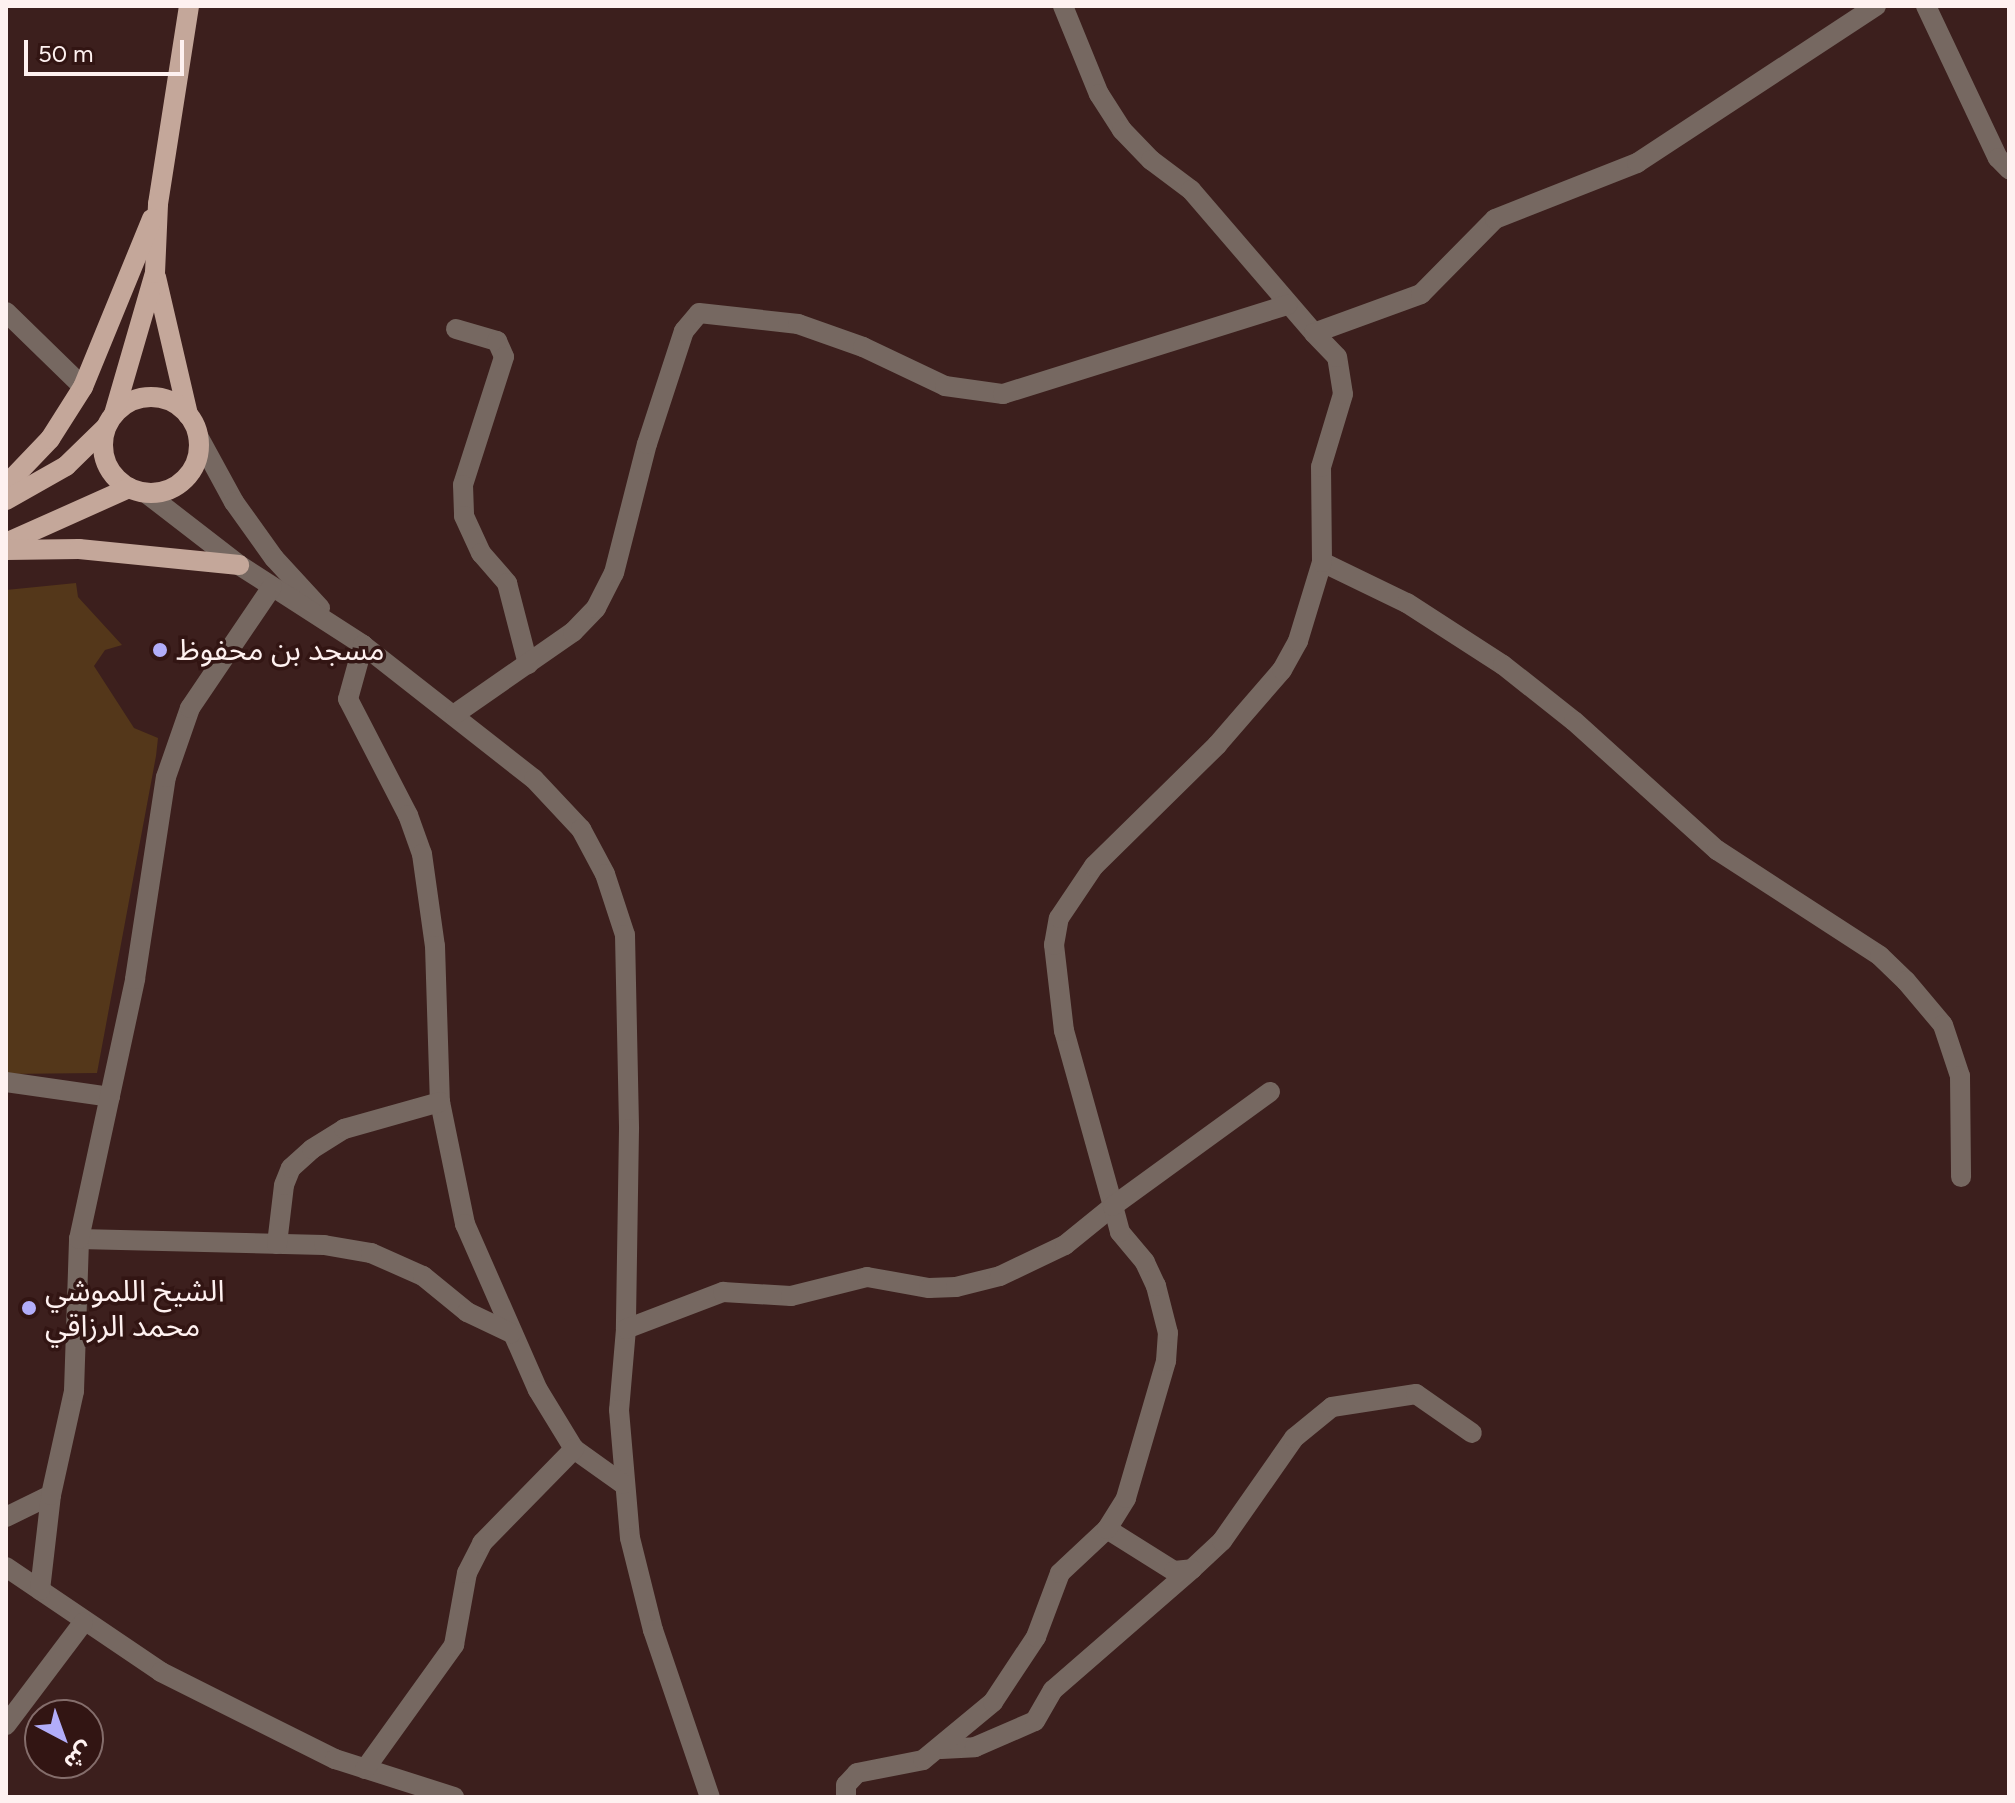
<!DOCTYPE html>
<html>
<head>
<meta charset="utf-8">
<style>
	body { margin:0 }
	#map { position:relative; width:2015px; height:1803px; overflow:hidden; background:#3c1f1d; font-family:Figtree,"Noto Sans Arabic",sans-serif }
	div>[style] { position:absolute }
	[style*='--x'] { left:calc(var(--x)*1px); top:calc(var(--y)*1px); width:calc(var(--w)*1px); rotate:calc(var(--a)*1deg) }
	.green>* { inset:0; background:#54371a }
	.minor>* { height:20px; margin:-10px; padding:0 10px; transform-origin:10px; border-radius:10px; background:#766861 }
	.major>* { height:20px; margin:-10px; padding:0 10px; transform-origin:10px; border-radius:10px; background:#c4a79a }
	.major>.ring { margin:-10px; padding:0; box-sizing:content-box; background:none; border:20px solid #c4a79a; border-radius:50% }
	.dots>* { width:22px; height:22px; translate:-50% -50%; box-sizing:border-box; border:4px solid #321513; border-radius:50% }
	span { translate:-50% -50%; white-space:nowrap; text-align:center; line-height:1.15; -webkit-text-stroke:7px #321513; paint-order:stroke }
	.poi-label { font-size:30px; color:#fef1f0 }
	.left { translate:0 -50%; text-align:left }
	.frame { position:absolute; inset:0; border:8px solid #fef1f0; pointer-events:none }
	.north { position:absolute; left:24px; top:1699px; width:80px; height:80px; box-sizing:border-box; background:#321513; border:2px solid #846d6b; border-radius:50%; rotate:139deg; font-size:22px; font-weight:700; line-height:32px; text-align:center; color:#fef1f0 }
	.north::after { content:''; display:block; margin:auto; width:28px; height:36px; background:#b2adf9; clip-path:polygon(50% 0,100% 100%,50% 72%,0 100%) }
	.scale { position:absolute; left:24px; top:40px; width:160px; height:36px; box-sizing:border-box; border:4px solid #fef1f0; border-top:0; padding-left:10px; font-size:24px; line-height:28px; white-space:nowrap; color:#fef1f0; -webkit-text-stroke:6px #321513; paint-order:stroke }
</style>
</head>
<body>
<div id="map">
	<div class="green">
		<i style="clip-path:polygon(76px 583px,78px 597px,122px 645px,105px 650px,94px 666px,134px 728px,158px 738px,156px 756px,97px 1073px,6px 1074px,6px 590px)"></i>
	</div>
	<div class="minor">
		<i style="--x:1063;--y:6;--w:95;--a:67.8"></i>
		<i style="--x:1099;--y:94;--w:43;--a:57.4"></i>
		<i style="--x:1122;--y:130;--w:42;--a:46"></i>
		<i style="--x:1151;--y:160;--w:50;--a:36.9"></i>
		<i style="--x:1191;--y:190;--w:189;--a:49.3"></i>
		<i style="--x:1314;--y:333;--w:114;--a:-20"></i>
		<i style="--x:1421;--y:294;--w:105;--a:-45.4"></i>
		<i style="--x:1495;--y:219;--w:153;--a:-21.5"></i>
		<i style="--x:1637;--y:163;--w:286;--a:-33.3"></i>
		<i style="--x:1926;--y:6;--w:168;--a:64.7"></i>
		<i style="--x:1998;--y:158;--w:16;--a:45"></i>
		<i style="--x:6;--y:312;--w:107;--a:44.2"></i>
		<i style="--x:456;--y:329;--w:43;--a:16.3"></i>
		<i style="--x:497;--y:341;--w:17;--a:66"></i>
		<i style="--x:504;--y:357;--w:134;--a:107.8"></i>
		<i style="--x:463;--y:485;--w:31;--a:88"></i>
		<i style="--x:464;--y:516;--w:41;--a:65.3"></i>
		<i style="--x:481;--y:553;--w:40;--a:49"></i>
		<i style="--x:507;--y:583;--w:84;--a:75.5"></i>
		<i style="--x:198;--y:436;--w:75;--a:61.4"></i>
		<i style="--x:234;--y:502;--w:69;--a:54.5"></i>
		<i style="--x:274;--y:558;--w:68;--a:47.4"></i>
		<i style="--x:146;--y:493;--w:118;--a:37.7"></i>
		<i style="--x:239;--y:565;--w:148;--a:32.8"></i>
		<i style="--x:363;--y:645;--w:217;--a:38.1"></i>
		<i style="--x:534;--y:779;--w:69;--a:46.8"></i>
		<i style="--x:581;--y:829;--w:51;--a:61.9"></i>
		<i style="--x:605;--y:874;--w:64;--a:71.8"></i>
		<i style="--x:625;--y:935;--w:194;--a:88.8"></i>
		<i style="--x:629;--y:1129;--w:200;--a:90.9"></i>
		<i style="--x:626;--y:1329;--w:81;--a:94.9"></i>
		<i style="--x:619;--y:1410;--w:128;--a:85.1"></i>
		<i style="--x:630;--y:1538;--w:95;--a:76"></i>
		<i style="--x:653;--y:1630;--w:176;--a:71.2"></i>
		<i style="--x:1322;--y:562;--w:94;--a:25.8"></i>
		<i style="--x:1407;--y:603;--w:114;--a:32.9"></i>
		<i style="--x:1503;--y:665;--w:90;--a:38.3"></i>
		<i style="--x:1574;--y:721;--w:193;--a:42.1"></i>
		<i style="--x:1717;--y:850;--w:194;--a:33"></i>
		<i style="--x:1880;--y:956;--w:36;--a:44"></i>
		<i style="--x:1906;--y:981;--w:57;--a:49.9"></i>
		<i style="--x:1943;--y:1025;--w:54;--a:71.6"></i>
		<i style="--x:1960;--y:1076;--w:101;--a:89.4"></i>
		<i style="--x:363;--y:645;--w:56;--a:105.5"></i>
		<i style="--x:348;--y:699;--w:131;--a:62.7"></i>
		<i style="--x:408;--y:815;--w:41;--a:70.3"></i>
		<i style="--x:422;--y:854;--w:93;--a:82"></i>
		<i style="--x:435;--y:946;--w:156;--a:88.2"></i>
		<i style="--x:440;--y:1102;--w:125;--a:78.4"></i>
		<i style="--x:465;--y:1224;--w:181;--a:66.3"></i>
		<i style="--x:538;--y:1390;--w:69;--a:58.6"></i>
		<i style="--x:574;--y:1449;--w:60;--a:35.5"></i>
		<i style="--x:455;--y:714;--w:144;--a:-34.8"></i>
		<i style="--x:573;--y:632;--w:33;--a:-46"></i>
		<i style="--x:596;--y:608;--w:39;--a:-63"></i>
		<i style="--x:614;--y:573;--w:133;--a:-75.7"></i>
		<i style="--x:647;--y:444;--w:119;--a:-71.9"></i>
		<i style="--x:684;--y:331;--w:23;--a:-50"></i>
		<i style="--x:699;--y:313;--w:100;--a:6.3"></i>
		<i style="--x:798;--y:324;--w:69;--a:19.5"></i>
		<i style="--x:863;--y:347;--w:91;--a:25.4"></i>
		<i style="--x:945;--y:386;--w:59;--a:7.9"></i>
		<i style="--x:1003;--y:394;--w:298;--a:-17.4"></i>
		<i style="--x:6;--y:1082;--w:105;--a:8.2"></i>
		<i style="--x:79;--y:1239;--w:245;--a:1.4"></i>
		<i style="--x:324;--y:1245;--w:48;--a:9.7"></i>
		<i style="--x:371;--y:1253;--w:57;--a:23.9"></i>
		<i style="--x:423;--y:1276;--w:57;--a:39.3"></i>
		<i style="--x:467;--y:1312;--w:49;--a:25.5"></i>
		<i style="--x:277;--y:1244;--w:59;--a:-83.2"></i>
		<i style="--x:284;--y:1185;--w:18;--a:-68"></i>
		<i style="--x:291;--y:1168;--w:28;--a:-42"></i>
		<i style="--x:312;--y:1149;--w:38;--a:-32"></i>
		<i style="--x:344;--y:1129;--w:100;--a:-15.7"></i>
		<i style="--x:626;--y:1329;--w:104;--a:-20.9"></i>
		<i style="--x:723;--y:1292;--w:68;--a:3.4"></i>
		<i style="--x:791;--y:1296;--w:78;--a:-14"></i>
		<i style="--x:867;--y:1277;--w:63;--a:10.1"></i>
		<i style="--x:929;--y:1288;--w:27;--a:-2"></i>
		<i style="--x:956;--y:1287;--w:45;--a:-14"></i>
		<i style="--x:1000;--y:1276;--w:72;--a:-25.5"></i>
		<i style="--x:1065;--y:1245;--w:62;--a:-39.1"></i>
		<i style="--x:1113;--y:1206;--w:182;--a:-105.6"></i>
		<i style="--x:1064;--y:1031;--w:87;--a:-96.6"></i>
		<i style="--x:1054;--y:945;--w:27;--a:-80"></i>
		<i style="--x:1059;--y:918;--w:63;--a:-56.1"></i>
		<i style="--x:1094;--y:866;--w:173;--a:-44.5"></i>
		<i style="--x:1217;--y:745;--w:99;--a:-49.1"></i>
		<i style="--x:1282;--y:670;--w:33;--a:-61"></i>
		<i style="--x:1298;--y:641;--w:83;--a:-73.1"></i>
		<i style="--x:1322;--y:562;--w:95;--a:-90.6"></i>
		<i style="--x:1321;--y:467;--w:76;--a:-73.2"></i>
		<i style="--x:1343;--y:394;--w:37;--a:-99"></i>
		<i style="--x:1337;--y:357;--w:33;--a:-134"></i>
		<i style="--x:6;--y:1517;--w:50;--a:-26.1"></i>
		<i style="--x:1107;--y:1529;--w:79;--a:32.1"></i>
		<i style="--x:1174;--y:1571;--w:18;--a:-6"></i>
		<i style="--x:1192;--y:1569;--w:41;--a:-43"></i>
		<i style="--x:1222;--y:1541;--w:126;--a:-55"></i>
		<i style="--x:1294;--y:1438;--w:49;--a:-39.2"></i>
		<i style="--x:1332;--y:1407;--w:85;--a:-8.8"></i>
		<i style="--x:1416;--y:1394;--w:68;--a:34.9"></i>
		<i style="--x:6;--y:1567;--w:187;--a:34.1"></i>
		<i style="--x:161;--y:1672;--w:195;--a:26.6"></i>
		<i style="--x:335;--y:1759;--w:125;--a:17.7"></i>
		<i style="--x:40;--y:1590;--w:96;--a:-83.4"></i>
		<i style="--x:51;--y:1495;--w:107;--a:-77.5"></i>
		<i style="--x:74;--y:1391;--w:152;--a:-88.1"></i>
		<i style="--x:79;--y:1239;--w:266;--a:-77.8"></i>
		<i style="--x:135;--y:979;--w:204;--a:-81.3"></i>
		<i style="--x:166;--y:777;--w:73;--a:-70.8"></i>
		<i style="--x:190;--y:708;--w:146;--a:-55.9"></i>
		<i style="--x:6;--y:1725;--w:128;--a:-53"></i>
		<i style="--x:941;--y:1749;--w:34;--a:-3"></i>
		<i style="--x:975;--y:1747;--w:65;--a:-23.4"></i>
		<i style="--x:1035;--y:1721;--w:36;--a:-60"></i>
		<i style="--x:1053;--y:1690;--w:184;--a:-41"></i>
		<i style="--x:365;--y:1769;--w:153;--a:-54.3"></i>
		<i style="--x:454;--y:1645;--w:73;--a:-79.8"></i>
		<i style="--x:467;--y:1573;--w:34;--a:-63"></i>
		<i style="--x:482;--y:1543;--w:132;--a:-45.6"></i>
		<i style="--x:846;--y:1797;--w:12;--a:-90"></i>
		<i style="--x:846;--y:1785;--w:16;--a:-47"></i>
		<i style="--x:857;--y:1773;--w:67;--a:-11.1"></i>
		<i style="--x:923;--y:1760;--w:91;--a:-39.6"></i>
		<i style="--x:993;--y:1702;--w:78;--a:-56.5"></i>
		<i style="--x:1036;--y:1637;--w:68;--a:-69.4"></i>
		<i style="--x:1060;--y:1573;--w:64;--a:-43.1"></i>
		<i style="--x:1107;--y:1529;--w:36;--a:-58"></i>
		<i style="--x:1126;--y:1498;--w:143;--a:-73.7"></i>
		<i style="--x:1166;--y:1361;--w:28;--a:-86"></i>
		<i style="--x:1168;--y:1333;--w:49;--a:-104.3"></i>
		<i style="--x:1156;--y:1286;--w:26;--a:-115"></i>
		<i style="--x:1145;--y:1262;--w:39;--a:-130"></i>
		<i style="--x:1120;--y:1232;--w:27;--a:-105"></i>
		<i style="--x:1113;--y:1206;--w:194;--a:-36"></i>
	</div>
	<div class="major">
		<i style="--x:156;--y:277;--w:142;--a:76.9"></i>
		<i class="ring" style="left:103px;top:397px;width:76px;height:76px"></i>
		<i style="--x:114;--y:414;--w:147;--a:-73.8"></i>
		<i style="--x:155;--y:273;--w:69;--a:-87.5"></i>
		<i style="--x:158;--y:204;--w:200;--a:-81.1"></i>
		<i style="--x:6;--y:485;--w:64;--a:-46.3"></i>
		<i style="--x:50;--y:439;--w:62;--a:-57.6"></i>
		<i style="--x:83;--y:387;--w:182;--a:-67.7"></i>
		<i style="--x:6;--y:500;--w:69;--a:-29.5"></i>
		<i style="--x:66;--y:466;--w:56;--a:-44.3"></i>
		<i style="--x:6;--y:543;--w:135;--a:-24.1"></i>
		<i style="--x:6;--y:550;--w:73;--a:-0.8"></i>
		<i style="--x:79;--y:549;--w:161;--a:5.7"></i>
	</div>
	<div class="dots">
		<i style="left:160px;top:650px;background:#b2adf9"></i>
		<i style="left:29px;top:1308px;background:#b2adf9"></i>
	</div>
	<div class="poi-label">
		<span class="left" style="left:176px;top:650px">مسجد بن محفوظ</span>
		<span class="left" style="left:45px;top:1308px">الشيخ اللموشي<br>محمد الرزاقي</span>
	</div>
	<div class="frame"></div>
	<div class="north">ش</div>
	<div class="scale">50 m</div>
</div>
</body>
</html>
